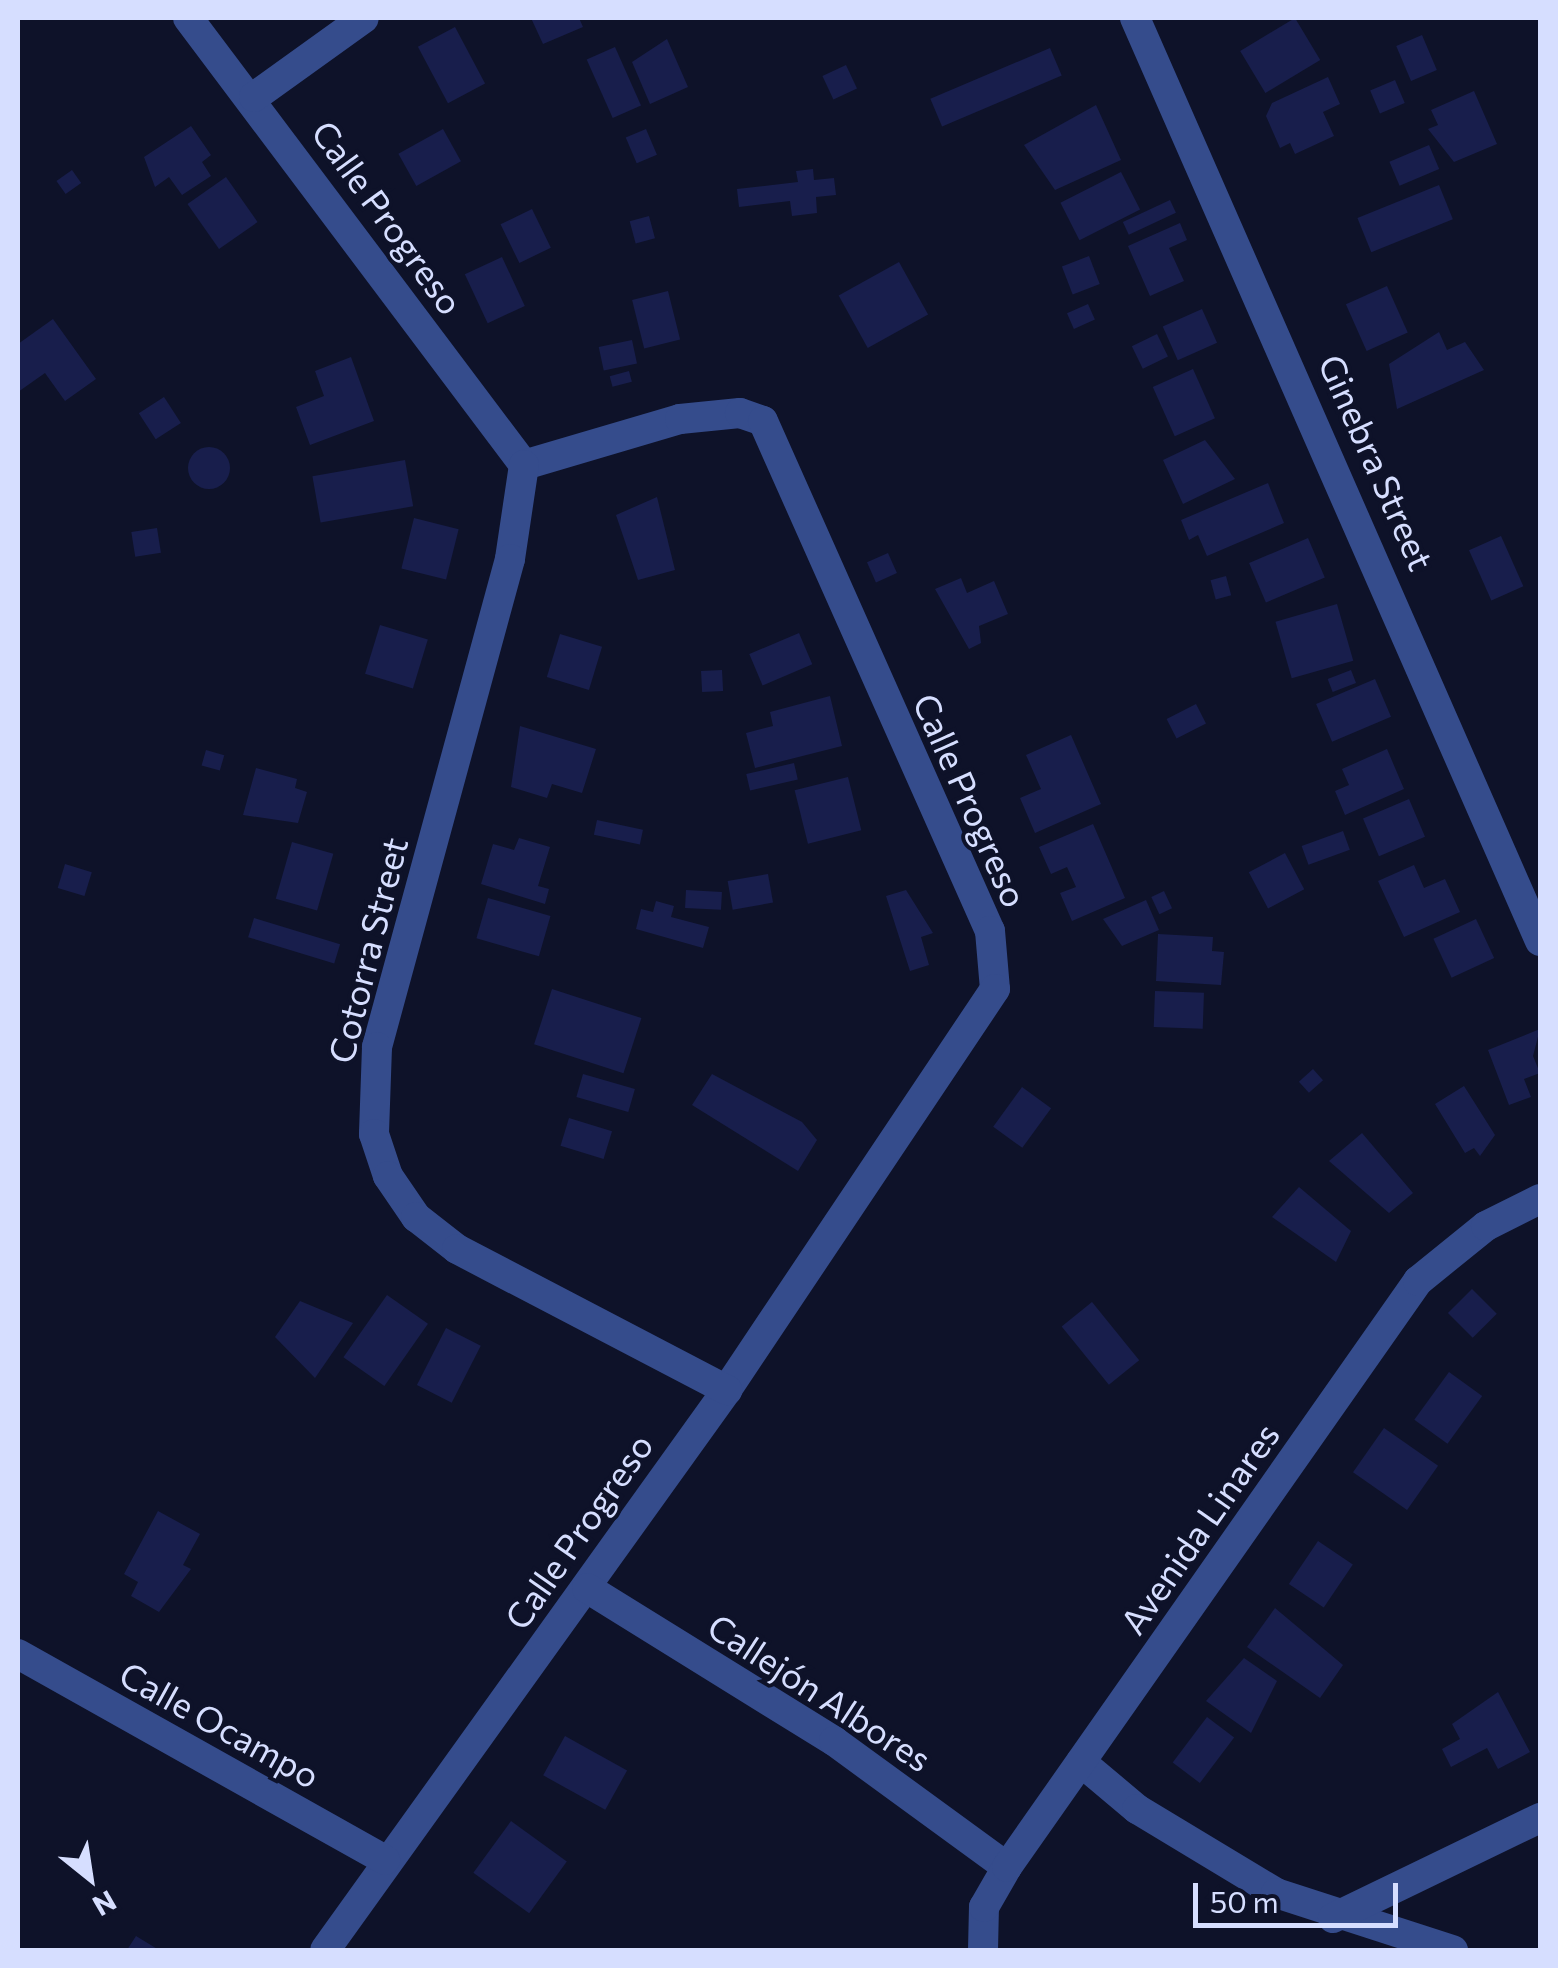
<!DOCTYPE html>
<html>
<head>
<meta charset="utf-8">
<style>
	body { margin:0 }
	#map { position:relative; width:1558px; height:1968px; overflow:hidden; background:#0e1229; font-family:Commissioner,sans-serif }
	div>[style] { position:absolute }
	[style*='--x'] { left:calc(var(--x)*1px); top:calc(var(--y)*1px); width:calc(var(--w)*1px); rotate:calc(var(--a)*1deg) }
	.building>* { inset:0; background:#181e4c; transform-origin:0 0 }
	.round { border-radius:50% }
	.minor>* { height:30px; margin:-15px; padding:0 15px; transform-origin:15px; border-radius:15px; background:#354c8c }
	span { translate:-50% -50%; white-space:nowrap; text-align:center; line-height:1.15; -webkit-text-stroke:8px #0e1229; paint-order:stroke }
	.street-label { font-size:35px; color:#d6deff }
	.frame { position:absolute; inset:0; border:20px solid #d6deff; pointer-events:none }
	.north { position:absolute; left:40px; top:1828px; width:100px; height:100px; -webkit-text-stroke:8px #0e1229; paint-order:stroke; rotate:150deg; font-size:28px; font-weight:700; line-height:40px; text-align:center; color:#d6deff }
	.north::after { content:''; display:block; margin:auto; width:35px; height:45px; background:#d6deff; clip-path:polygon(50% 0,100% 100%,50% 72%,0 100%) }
	.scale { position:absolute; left:1193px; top:1883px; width:205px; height:45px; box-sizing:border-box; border:5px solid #d6deff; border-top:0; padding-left:12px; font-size:30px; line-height:35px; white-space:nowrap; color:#d6deff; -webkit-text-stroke:8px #0e1229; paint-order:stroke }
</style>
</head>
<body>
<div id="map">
	<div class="building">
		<i style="clip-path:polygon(531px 18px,579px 18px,583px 27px,543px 44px)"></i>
		<i style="left:1295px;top:18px;width:49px;height:64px;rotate:59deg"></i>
		<i style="left:455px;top:27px;width:64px;height:42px;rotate:62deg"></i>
		<i style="left:1422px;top:35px;width:38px;height:28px;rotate:67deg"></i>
		<i style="clip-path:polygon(667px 39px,688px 87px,650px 104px,632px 62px)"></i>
		<i style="left:615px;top:47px;width:64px;height:31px;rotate:66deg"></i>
		<i style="left:1050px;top:48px;width:30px;height:130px;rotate:67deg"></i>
		<i style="left:846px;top:65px;width:26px;height:26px;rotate:65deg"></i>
		<i style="clip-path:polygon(1328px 77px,1340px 104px,1323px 112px,1334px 136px,1295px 154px,1290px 143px,1280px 148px,1266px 116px,1272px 103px)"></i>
		<i style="left:1395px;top:80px;width:25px;height:27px;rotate:67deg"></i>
		<i style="clip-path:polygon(1474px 91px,1497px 144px,1454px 162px,1428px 129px,1438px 125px,1431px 110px)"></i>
		<i style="clip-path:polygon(1096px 105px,1121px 160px,1055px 190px,1024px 145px)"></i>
		<i style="clip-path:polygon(191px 126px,211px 155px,202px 162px,211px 176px,182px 195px,169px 177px,155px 187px,144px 157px)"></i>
		<i style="left:443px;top:129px;width:37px;height:51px;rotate:61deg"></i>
		<i style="left:646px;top:129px;width:28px;height:22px;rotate:67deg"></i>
		<i style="left:1429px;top:145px;width:26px;height:43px;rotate:67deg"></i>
		<i style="clip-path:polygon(813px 169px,814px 180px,834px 178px,836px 195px,816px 197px,817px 213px,792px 216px,790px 201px,739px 207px,737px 189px,798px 182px,796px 171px)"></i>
		<i style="left:72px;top:170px;width:16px;height:19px;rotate:55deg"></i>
		<i style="left:1121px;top:172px;width:42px;height:68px;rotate:63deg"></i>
		<i style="left:226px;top:177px;width:55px;height:47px;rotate:55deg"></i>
		<i style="left:1439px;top:185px;width:37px;height:88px;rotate:68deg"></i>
		<i style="left:1170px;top:200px;width:14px;height:52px;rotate:65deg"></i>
		<i style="left:532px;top:209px;width:43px;height:35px;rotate:64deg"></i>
		<i style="left:649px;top:216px;width:23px;height:20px;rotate:75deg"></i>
		<i style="clip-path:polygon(1180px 223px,1187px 240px,1169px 248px,1184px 281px,1150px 296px,1128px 246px)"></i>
		<i style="left:1089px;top:256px;width:30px;height:29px;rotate:69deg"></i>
		<i style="left:502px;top:257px;width:54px;height:41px;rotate:65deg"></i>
		<i style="left:899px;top:262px;width:60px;height:69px;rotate:61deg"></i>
		<i style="left:1387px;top:286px;width:51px;height:45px;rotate:66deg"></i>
		<i style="left:668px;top:291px;width:50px;height:37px;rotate:76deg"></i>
		<i style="left:1088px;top:304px;width:17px;height:23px;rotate:66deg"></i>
		<i style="left:1202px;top:309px;width:37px;height:43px;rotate:66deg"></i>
		<i style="clip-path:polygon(53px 319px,96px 379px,65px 401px,45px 373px,18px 392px,18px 344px)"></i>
		<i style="clip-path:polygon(1439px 332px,1447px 350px,1465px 342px,1484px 370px,1397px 409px,1389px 364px)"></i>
		<i style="left:1157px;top:334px;width:25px;height:28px;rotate:64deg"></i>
		<i style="left:632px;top:340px;width:24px;height:34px;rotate:78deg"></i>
		<i style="clip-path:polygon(351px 357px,374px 421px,310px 445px,296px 407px,324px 396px,315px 371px)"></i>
		<i style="left:1193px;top:369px;width:54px;height:44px;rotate:66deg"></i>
		<i style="left:629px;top:371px;width:11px;height:20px;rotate:75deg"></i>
		<i style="left:164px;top:397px;width:31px;height:30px;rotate:57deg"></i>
		<i style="clip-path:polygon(1205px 440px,1235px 479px,1183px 504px,1163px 460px)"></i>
		<i class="round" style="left:188px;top:447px;width:42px;height:42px"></i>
		<i style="left:405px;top:460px;width:47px;height:94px;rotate:80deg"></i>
		<i style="clip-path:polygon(1268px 483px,1284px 523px,1207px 556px,1198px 535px,1189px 540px,1181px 520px)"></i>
		<i style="clip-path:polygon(657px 497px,675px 570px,638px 580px,616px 515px)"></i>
		<i style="left:414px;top:518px;width:46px;height:52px;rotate:14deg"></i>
		<i style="left:157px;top:528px;width:25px;height:26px;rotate:81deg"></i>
		<i style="left:1501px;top:536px;width:55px;height:35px;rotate:66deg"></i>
		<i style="left:1308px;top:538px;width:43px;height:64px;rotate:67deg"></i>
		<i style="left:888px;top:553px;width:22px;height:23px;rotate:66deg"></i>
		<i style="left:1226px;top:576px;width:20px;height:16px;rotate:75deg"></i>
		<i style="clip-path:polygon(961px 578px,967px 593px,994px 581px,1008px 614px,979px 626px,981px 643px,969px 649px,935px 589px)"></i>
		<i style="left:1337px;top:604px;width:59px;height:64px;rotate:74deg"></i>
		<i style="left:380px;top:625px;width:50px;height:51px;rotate:17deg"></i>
		<i style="left:799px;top:633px;width:34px;height:54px;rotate:67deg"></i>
		<i style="left:560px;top:634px;width:44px;height:45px;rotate:17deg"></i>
		<i style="left:722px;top:670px;width:21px;height:21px;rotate:87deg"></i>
		<i style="left:1351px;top:670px;width:14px;height:25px;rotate:69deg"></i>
		<i style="left:1375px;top:679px;width:41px;height:64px;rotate:67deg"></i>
		<i style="clip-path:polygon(830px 696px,842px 746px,755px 768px,746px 733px,773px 726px,770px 712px)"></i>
		<i style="left:1196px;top:704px;width:22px;height:33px;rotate:63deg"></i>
		<i style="clip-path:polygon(520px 726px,596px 749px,582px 793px,552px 784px,547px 798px,511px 787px)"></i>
		<i style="clip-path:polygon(1071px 735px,1101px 804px,1035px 833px,1020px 798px,1041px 789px,1026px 755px)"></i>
		<i style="clip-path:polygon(1387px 749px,1404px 789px,1345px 815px,1335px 791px,1349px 785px,1342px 769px)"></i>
		<i style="left:206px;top:750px;width:19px;height:16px;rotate:16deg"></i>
		<i style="left:794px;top:763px;width:17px;height:49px;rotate:77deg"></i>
		<i style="clip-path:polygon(256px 768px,297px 779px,295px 788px,307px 792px,298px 823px,243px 815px)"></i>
		<i style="left:848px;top:777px;width:55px;height:55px;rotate:76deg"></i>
		<i style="left:1409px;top:799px;width:41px;height:50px;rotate:67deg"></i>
		<i style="left:597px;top:820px;width:47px;height:15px;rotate:12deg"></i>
		<i style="clip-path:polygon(1093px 824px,1125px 898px,1072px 921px,1060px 893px,1076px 887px,1067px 867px,1051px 874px,1039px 847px)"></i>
		<i style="left:1343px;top:831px;width:20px;height:44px;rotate:70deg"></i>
		<i style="clip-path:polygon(519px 838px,550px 847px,538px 886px,549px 889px,545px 904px,481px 884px,493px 844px,514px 850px)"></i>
		<i style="left:292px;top:842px;width:43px;height:59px;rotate:16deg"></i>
		<i style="left:1285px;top:853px;width:41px;height:41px;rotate:62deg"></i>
		<i style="left:65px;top:864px;width:28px;height:25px;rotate:17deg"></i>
		<i style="clip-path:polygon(1414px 865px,1424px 888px,1445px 879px,1460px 912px,1404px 937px,1378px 881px)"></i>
		<i style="left:768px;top:874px;width:29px;height:41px;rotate:80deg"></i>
		<i style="left:686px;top:890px;width:36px;height:18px;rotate:3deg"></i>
		<i style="clip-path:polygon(906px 890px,933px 933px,921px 937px,929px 965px,910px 971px,886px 896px)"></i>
		<i style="left:1164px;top:891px;width:19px;height:14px;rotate:65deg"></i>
		<i style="left:488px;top:898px;width:65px;height:42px;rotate:16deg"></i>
		<i style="clip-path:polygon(1146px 900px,1159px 930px,1122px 946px,1103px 919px)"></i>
		<i style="clip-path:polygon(656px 901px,674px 906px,671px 917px,709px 927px,703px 948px,636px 929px,641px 909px,653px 912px)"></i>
		<i style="left:254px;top:918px;width:90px;height:20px;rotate:17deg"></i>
		<i style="left:1476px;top:919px;width:43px;height:47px;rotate:65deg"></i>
		<i style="clip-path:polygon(1158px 934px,1213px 937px,1212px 951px,1224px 952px,1221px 985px,1156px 981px)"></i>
		<i style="left:552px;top:989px;width:94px;height:58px;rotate:18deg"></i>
		<i style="left:1155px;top:991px;width:49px;height:36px;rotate:2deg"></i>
		<i style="clip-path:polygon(1540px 1029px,1533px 1056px,1540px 1073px,1524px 1079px,1531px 1097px,1509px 1105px,1488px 1050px)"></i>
		<i style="left:1313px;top:1069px;width:15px;height:19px;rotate:48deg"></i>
		<i style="left:583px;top:1074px;width:54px;height:24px;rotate:16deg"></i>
		<i style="clip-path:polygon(712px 1074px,802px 1122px,817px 1140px,798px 1171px,692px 1105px)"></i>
		<i style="clip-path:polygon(1464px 1086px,1495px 1135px,1480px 1156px,1474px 1148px,1465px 1153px,1435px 1104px)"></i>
		<i style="left:1022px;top:1087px;width:36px;height:49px;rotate:36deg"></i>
		<i style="left:569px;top:1118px;width:45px;height:29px;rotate:17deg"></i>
		<i style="clip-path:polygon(1362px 1133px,1413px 1193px,1389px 1213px,1329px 1161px)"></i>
		<i style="clip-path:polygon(1299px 1187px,1351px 1231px,1336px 1262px,1272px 1217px)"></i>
		<i style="left:1472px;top:1289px;width:35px;height:34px;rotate:45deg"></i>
		<i style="left:387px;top:1295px;width:50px;height:76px;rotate:35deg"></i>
		<i style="clip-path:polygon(300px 1301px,353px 1323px,315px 1378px,275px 1337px)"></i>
		<i style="left:1092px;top:1302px;width:75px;height:39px;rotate:51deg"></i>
		<i style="left:446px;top:1328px;width:39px;height:64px;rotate:27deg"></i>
		<i style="left:1449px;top:1372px;width:41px;height:59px;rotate:36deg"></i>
		<i style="left:1384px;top:1428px;width:66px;height:54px;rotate:35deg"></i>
		<i style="clip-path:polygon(158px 1511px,200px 1534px,183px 1565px,191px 1569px,159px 1612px,131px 1596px,138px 1582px,124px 1574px)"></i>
		<i style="left:1318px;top:1541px;width:42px;height:52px;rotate:34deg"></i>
		<i style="clip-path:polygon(1275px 1608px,1343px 1665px,1320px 1698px,1247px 1647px)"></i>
		<i style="clip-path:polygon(1244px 1658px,1277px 1681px,1251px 1733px,1206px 1701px)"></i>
		<i style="clip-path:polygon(1498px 1692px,1530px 1752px,1498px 1769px,1487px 1748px,1451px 1767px,1442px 1749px,1460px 1739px,1452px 1724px)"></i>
		<i style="left:1207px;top:1717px;width:34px;height:57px;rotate:37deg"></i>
		<i style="left:565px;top:1736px;width:71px;height:45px;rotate:29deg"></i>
		<i style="left:511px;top:1821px;width:69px;height:64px;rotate:36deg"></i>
		<i style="clip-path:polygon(136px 1936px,159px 1950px,127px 1950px)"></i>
	</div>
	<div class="minor">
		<i style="--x:188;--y:18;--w:559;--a:53.07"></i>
		<i style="--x:524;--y:465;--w:163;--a:-16.4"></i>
		<i style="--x:680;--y:419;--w:60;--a:-5.7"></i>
		<i style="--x:740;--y:413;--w:24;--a:19"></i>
		<i style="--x:763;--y:421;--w:558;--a:66.01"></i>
		<i style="--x:990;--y:931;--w:58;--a:85.1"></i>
		<i style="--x:995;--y:989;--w:482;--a:123.8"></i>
		<i style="--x:727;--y:1390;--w:689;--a:125.67"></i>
		<i style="--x:1135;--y:18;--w:1008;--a:66.31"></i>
		<i style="--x:254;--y:97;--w:135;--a:-35.7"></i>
		<i style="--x:524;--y:465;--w:95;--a:98.5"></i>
		<i style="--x:510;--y:559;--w:506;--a:105.25"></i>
		<i style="--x:377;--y:1047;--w:87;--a:92"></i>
		<i style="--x:374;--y:1134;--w:44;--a:71.6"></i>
		<i style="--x:388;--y:1176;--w:50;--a:55.7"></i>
		<i style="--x:416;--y:1217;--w:52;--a:38"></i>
		<i style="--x:457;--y:1249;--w:305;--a:27.6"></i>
		<i style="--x:587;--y:1588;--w:291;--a:31.8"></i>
		<i style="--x:834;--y:1741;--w:214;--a:36.1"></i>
		<i style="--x:18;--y:1654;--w:421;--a:29.3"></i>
		<i style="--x:1081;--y:1762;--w:73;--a:40"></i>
		<i style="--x:1137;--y:1809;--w:162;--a:31.1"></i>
		<i style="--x:1276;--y:1893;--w:186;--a:17.9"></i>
		<i style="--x:1333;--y:1918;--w:230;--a:-25.8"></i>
		<i style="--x:983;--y:1950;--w:43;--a:-88.7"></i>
		<i style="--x:984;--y:1907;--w:46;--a:-60.1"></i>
		<i style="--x:1007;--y:1867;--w:716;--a:-54.96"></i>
		<i style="--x:1418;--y:1281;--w:87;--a:-39"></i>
		<i style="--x:1486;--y:1226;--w:60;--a:-26.6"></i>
	</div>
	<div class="street-label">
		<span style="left:388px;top:217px;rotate:54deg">Calle Progreso</span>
		<span style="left:1377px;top:462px;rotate:66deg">Ginebra Street</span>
		<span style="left:971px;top:800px;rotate:66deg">Calle Progreso</span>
		<span style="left:367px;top:950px;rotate:-76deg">Cotorra Street</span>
		<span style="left:1199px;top:1528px;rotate:-55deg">Avenida Linares</span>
		<span style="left:578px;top:1531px;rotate:-55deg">Calle Progreso</span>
		<span style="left:820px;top:1692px;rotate:33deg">Callejón Albores</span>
		<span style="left:220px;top:1724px;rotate:29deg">Calle Ocampo</span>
	</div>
	<div class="frame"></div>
	<div class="north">N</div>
	<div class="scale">50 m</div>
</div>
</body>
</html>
